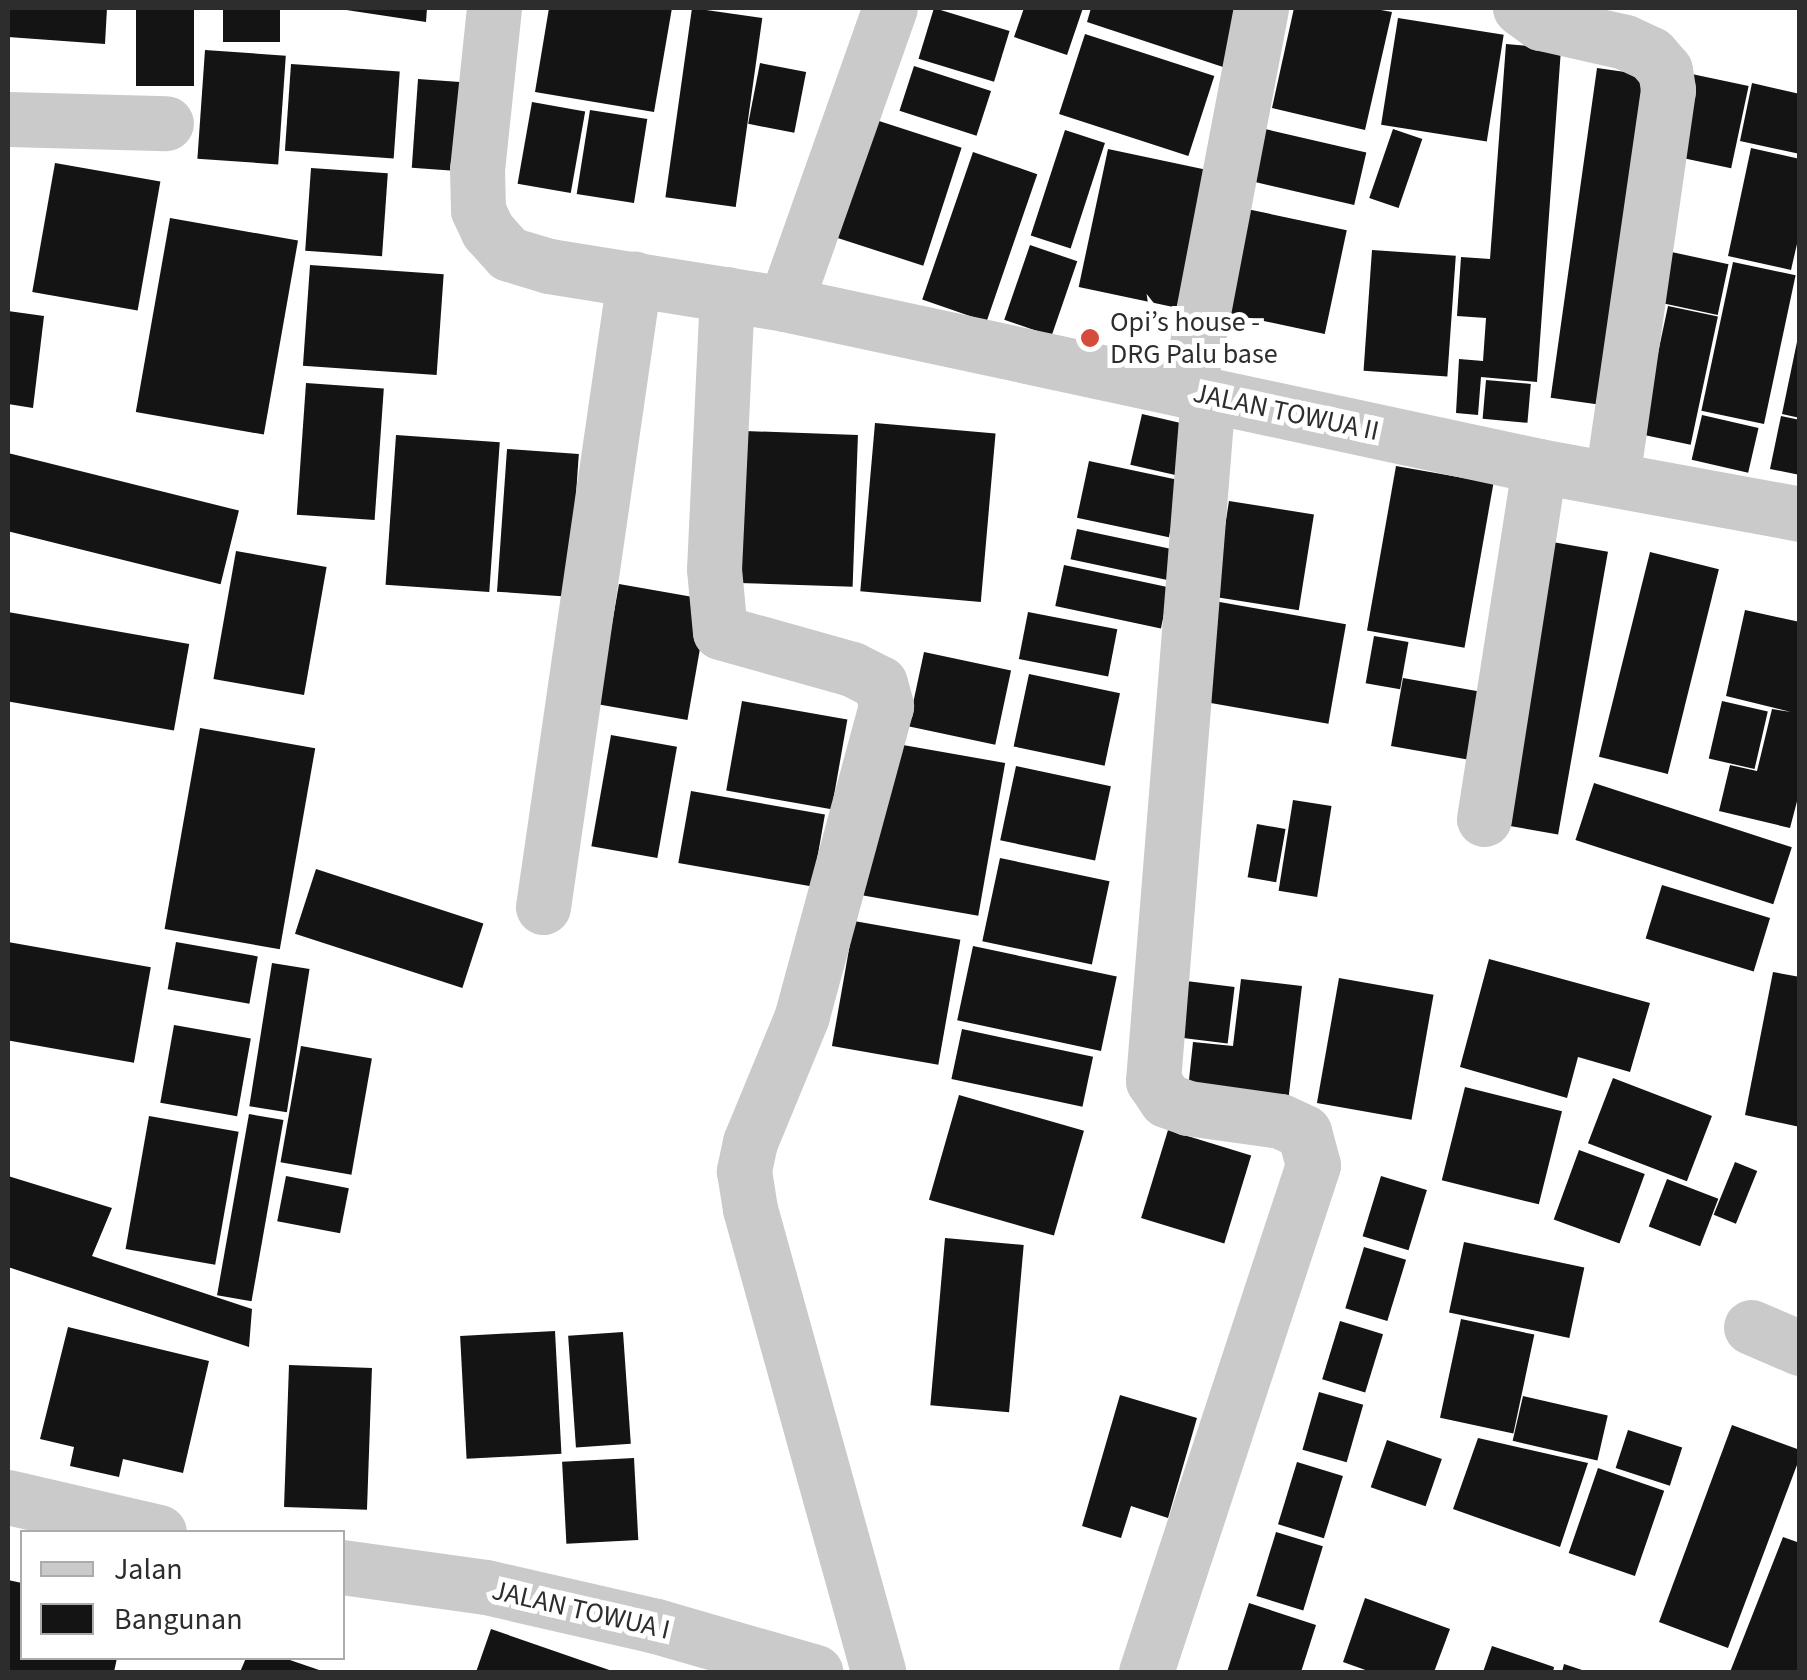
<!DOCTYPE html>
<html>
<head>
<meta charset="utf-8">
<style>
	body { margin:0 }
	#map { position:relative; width:1807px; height:1680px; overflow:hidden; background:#fff; font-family:"Source Sans 3",sans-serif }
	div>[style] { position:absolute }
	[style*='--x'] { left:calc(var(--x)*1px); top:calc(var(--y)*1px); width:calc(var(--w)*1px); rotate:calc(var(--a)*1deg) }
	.building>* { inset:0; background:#141414; transform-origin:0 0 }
	.street>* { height:55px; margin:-27.5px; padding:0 27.5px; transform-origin:27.5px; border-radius:27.5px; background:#cacaca }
	.dots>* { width:28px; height:28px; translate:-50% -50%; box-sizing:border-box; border:5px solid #fff; border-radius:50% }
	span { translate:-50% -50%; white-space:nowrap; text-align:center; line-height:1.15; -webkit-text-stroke:10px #fff; paint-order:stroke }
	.poi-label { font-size:28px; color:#2d2d2d }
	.left { translate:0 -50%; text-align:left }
	.street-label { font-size:28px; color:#2d2d2d }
	.frame { position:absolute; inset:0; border:10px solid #2d2d2d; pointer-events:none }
	.legend { position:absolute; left:20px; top:1530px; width:325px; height:130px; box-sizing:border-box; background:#fff; border:2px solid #ababab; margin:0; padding:12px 18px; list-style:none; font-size:30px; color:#2d2d2d }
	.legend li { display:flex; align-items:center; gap:20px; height:50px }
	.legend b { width:50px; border:2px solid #ababab }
</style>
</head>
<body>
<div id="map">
	<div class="building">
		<i style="clip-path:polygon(8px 8px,107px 8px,105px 44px,8px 37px)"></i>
		<i style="left:136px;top:8px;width:58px;height:78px"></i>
		<i style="left:223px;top:8px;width:57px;height:34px"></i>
		<i style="clip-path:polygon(333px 8px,427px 8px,426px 22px)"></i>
		<i style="clip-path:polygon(549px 8px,672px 8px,654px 112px,535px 92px)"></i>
		<i style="left:692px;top:8px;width:71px;height:191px;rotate:8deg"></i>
		<i style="left:934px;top:8px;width:79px;height:53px;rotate:17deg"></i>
		<i style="clip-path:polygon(1024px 8px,1083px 8px,1067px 55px,1014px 37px)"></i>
		<i style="clip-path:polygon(1091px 8px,1243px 8px,1223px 67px,1087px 22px)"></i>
		<i style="clip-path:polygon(1294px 8px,1370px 8px,1392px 12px,1365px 130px,1272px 108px)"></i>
		<i style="left:1398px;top:18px;width:107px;height:108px;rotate:9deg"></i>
		<i style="left:1085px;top:34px;width:136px;height:84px;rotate:18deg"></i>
		<i style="clip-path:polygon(1506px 44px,1561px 49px,1537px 382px,1481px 377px,1478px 415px,1456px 413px,1459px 359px,1483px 361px,1486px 318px,1457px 316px,1461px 257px,1490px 259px)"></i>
		<i style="left:205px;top:50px;width:81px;height:109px;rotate:4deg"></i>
		<i style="left:760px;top:63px;width:47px;height:62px;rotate:11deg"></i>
		<i style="left:291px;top:64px;width:109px;height:87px;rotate:4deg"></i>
		<i style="left:914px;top:66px;width:81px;height:47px;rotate:18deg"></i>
		<i style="left:1597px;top:68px;width:57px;height:333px;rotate:8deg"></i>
		<i style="left:1687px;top:73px;width:63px;height:84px;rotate:12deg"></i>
		<i style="left:418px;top:79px;width:56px;height:89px;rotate:4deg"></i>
		<i style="clip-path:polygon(1752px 83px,1800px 94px,1800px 154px,1740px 141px)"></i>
		<i style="left:532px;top:102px;width:54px;height:83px;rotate:10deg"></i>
		<i style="left:590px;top:110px;width:58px;height:85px;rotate:9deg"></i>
		<i style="left:876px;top:120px;width:90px;height:124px;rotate:18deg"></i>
		<i style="left:1265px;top:129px;width:104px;height:54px;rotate:13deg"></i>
		<i style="left:1393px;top:129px;width:31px;height:73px;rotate:19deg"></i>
		<i style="left:1065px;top:130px;width:42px;height:111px;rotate:18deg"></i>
		<i style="clip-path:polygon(1751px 148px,1800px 159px,1800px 231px,1791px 270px,1728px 256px)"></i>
		<i style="left:1108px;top:149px;width:110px;height:141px;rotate:12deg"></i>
		<i style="left:973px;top:152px;width:68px;height:156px;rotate:19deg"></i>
		<i style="left:55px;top:163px;width:107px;height:131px;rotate:10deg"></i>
		<i style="left:311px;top:168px;width:77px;height:83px;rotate:4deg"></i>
		<i style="left:1247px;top:209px;width:102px;height:106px;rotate:12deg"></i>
		<i style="left:170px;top:218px;width:130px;height:197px;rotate:10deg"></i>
		<i style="left:1030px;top:245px;width:50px;height:79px;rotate:19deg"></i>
		<i style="left:1372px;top:250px;width:84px;height:121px;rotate:4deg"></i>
		<i style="left:1662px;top:250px;width:68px;height:52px;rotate:12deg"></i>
		<i style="left:1733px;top:262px;width:64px;height:152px;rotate:12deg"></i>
		<i style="left:310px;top:265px;width:134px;height:101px;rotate:4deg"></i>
		<i style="left:1668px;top:306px;width:51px;height:131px;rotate:12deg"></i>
		<i style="clip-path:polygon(8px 311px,44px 316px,33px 408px,8px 404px)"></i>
		<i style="clip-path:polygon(1798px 337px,1800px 337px,1800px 418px,1782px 414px)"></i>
		<i style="left:1486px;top:380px;width:45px;height:39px;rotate:5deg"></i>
		<i style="left:306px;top:383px;width:78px;height:132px;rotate:4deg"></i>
		<i style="left:1142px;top:414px;width:54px;height:52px;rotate:13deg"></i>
		<i style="left:1702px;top:415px;width:58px;height:46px;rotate:13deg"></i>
		<i style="clip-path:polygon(1781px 416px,1800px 420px,1800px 475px,1770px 469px)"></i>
		<i style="left:875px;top:423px;width:121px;height:169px;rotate:5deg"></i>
		<i style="left:745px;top:431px;width:113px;height:152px;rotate:2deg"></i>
		<i style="left:396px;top:435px;width:104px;height:150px;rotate:4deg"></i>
		<i style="left:507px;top:449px;width:72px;height:143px;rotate:4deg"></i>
		<i style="left:8px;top:453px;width:238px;height:76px;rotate:14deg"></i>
		<i style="left:1089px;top:461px;width:94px;height:58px;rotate:12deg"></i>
		<i style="left:1396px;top:466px;width:99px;height:167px;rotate:10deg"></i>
		<i style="left:1229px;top:501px;width:86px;height:97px;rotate:9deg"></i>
		<i style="left:1077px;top:529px;width:99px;height:31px;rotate:12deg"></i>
		<i style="left:1541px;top:540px;width:68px;height:287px;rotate:10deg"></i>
		<i style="left:236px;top:551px;width:92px;height:130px;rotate:10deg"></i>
		<i style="left:1650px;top:552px;width:71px;height:211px;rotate:14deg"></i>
		<i style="left:1064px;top:565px;width:108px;height:42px;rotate:12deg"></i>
		<i style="left:619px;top:584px;width:91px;height:122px;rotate:10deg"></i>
		<i style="left:1214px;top:601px;width:134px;height:101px;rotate:10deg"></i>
		<i style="clip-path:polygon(1745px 610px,1800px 622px,1800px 790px,1790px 828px,1719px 811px,1730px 765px,1757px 771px,1772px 709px,1791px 712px,1726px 696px)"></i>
		<i style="left:8px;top:612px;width:184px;height:88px;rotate:10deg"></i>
		<i style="left:1028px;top:612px;width:91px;height:48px;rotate:11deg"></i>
		<i style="left:1374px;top:636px;width:35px;height:48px;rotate:10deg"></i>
		<i style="left:924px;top:652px;width:89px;height:76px;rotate:12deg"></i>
		<i style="left:1029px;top:674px;width:93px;height:74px;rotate:12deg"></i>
		<i style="left:1403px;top:678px;width:82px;height:69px;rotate:10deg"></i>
		<i style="left:742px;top:701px;width:107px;height:91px;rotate:10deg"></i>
		<i style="left:1722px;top:701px;width:47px;height:59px;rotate:13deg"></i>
		<i style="left:200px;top:728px;width:117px;height:204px;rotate:10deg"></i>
		<i style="left:611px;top:735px;width:67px;height:113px;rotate:10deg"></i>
		<i style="left:886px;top:742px;width:121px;height:155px;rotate:10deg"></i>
		<i style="left:1016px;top:766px;width:97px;height:76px;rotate:12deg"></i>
		<i style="left:1594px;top:783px;width:208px;height:60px;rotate:18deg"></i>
		<i style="left:691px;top:791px;width:136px;height:73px;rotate:10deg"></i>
		<i style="left:1293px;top:800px;width:39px;height:92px;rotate:9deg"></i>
		<i style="left:1257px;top:824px;width:29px;height:54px;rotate:10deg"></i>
		<i style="left:1000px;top:858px;width:112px;height:85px;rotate:12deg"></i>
		<i style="left:316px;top:869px;width:176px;height:68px;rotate:18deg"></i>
		<i style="left:1662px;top:885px;width:113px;height:56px;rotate:17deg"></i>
		<i style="left:854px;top:921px;width:108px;height:127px;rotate:10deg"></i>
		<i style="left:8px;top:942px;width:145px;height:97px;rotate:10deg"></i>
		<i style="left:176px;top:942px;width:83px;height:48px;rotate:10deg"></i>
		<i style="left:973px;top:946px;width:147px;height:76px;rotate:12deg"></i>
		<i style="clip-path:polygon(1489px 959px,1650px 1003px,1630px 1072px,1578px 1057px,1567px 1098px,1460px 1067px)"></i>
		<i style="left:272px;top:963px;width:38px;height:145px;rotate:9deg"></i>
		<i style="clip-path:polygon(1773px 972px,1800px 977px,1800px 1127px,1745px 1115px)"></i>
		<i style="left:1339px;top:978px;width:96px;height:127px;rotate:10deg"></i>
		<i style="clip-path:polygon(1241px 979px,1302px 986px,1288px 1102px,1188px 1089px,1193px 1042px,1233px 1046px)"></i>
		<i style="left:1178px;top:980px;width:57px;height:57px;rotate:7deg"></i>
		<i style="left:174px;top:1025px;width:78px;height:79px;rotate:10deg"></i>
		<i style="left:962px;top:1029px;width:134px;height:51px;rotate:12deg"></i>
		<i style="left:301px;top:1046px;width:72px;height:118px;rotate:10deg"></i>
		<i style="left:1613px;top:1078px;width:106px;height:70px;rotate:21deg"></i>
		<i style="left:1465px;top:1087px;width:100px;height:96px;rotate:14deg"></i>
		<i style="left:959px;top:1095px;width:130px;height:109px;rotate:16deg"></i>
		<i style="left:249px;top:1114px;width:35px;height:184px;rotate:10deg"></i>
		<i style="left:149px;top:1116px;width:91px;height:135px;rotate:10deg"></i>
		<i style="left:1168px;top:1130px;width:87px;height:92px;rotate:17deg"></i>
		<i style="left:1579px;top:1150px;width:70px;height:74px;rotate:20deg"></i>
		<i style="left:1735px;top:1162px;width:24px;height:57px;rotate:22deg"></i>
		<i style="clip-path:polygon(8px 1176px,112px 1208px,92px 1256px,252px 1309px,249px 1347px,8px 1267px)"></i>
		<i style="left:286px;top:1176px;width:64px;height:46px;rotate:11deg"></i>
		<i style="left:1381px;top:1176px;width:48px;height:63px;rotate:17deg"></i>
		<i style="left:1667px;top:1179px;width:55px;height:51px;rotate:21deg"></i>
		<i style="left:945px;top:1238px;width:79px;height:168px;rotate:5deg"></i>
		<i style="left:1464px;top:1242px;width:123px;height:72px;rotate:12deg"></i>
		<i style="left:1364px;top:1247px;width:44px;height:64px;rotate:17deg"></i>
		<i style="left:1461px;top:1319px;width:75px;height:101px;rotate:12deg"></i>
		<i style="left:1340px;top:1321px;width:45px;height:61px;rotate:17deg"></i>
		<i style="clip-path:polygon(68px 1327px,209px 1361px,183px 1473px,123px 1459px,119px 1477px,70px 1466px,74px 1447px,40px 1439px)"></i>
		<i style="left:555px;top:1331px;width:123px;height:95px;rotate:87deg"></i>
		<i style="left:623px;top:1332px;width:112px;height:55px;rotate:86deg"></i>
		<i style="left:289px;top:1365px;width:83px;height:142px;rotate:2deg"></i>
		<i style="left:1319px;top:1392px;width:46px;height:60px;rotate:16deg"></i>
		<i style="clip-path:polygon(1120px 1395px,1197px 1418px,1168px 1518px,1131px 1506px,1121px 1538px,1082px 1526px)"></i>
		<i style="left:1523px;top:1396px;width:87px;height:46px;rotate:13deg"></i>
		<i style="clip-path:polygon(1732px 1425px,1800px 1450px,1800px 1457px,1728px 1648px,1659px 1622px)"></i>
		<i style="left:1628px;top:1430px;width:57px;height:40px;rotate:18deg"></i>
		<i style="clip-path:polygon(1478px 1438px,1588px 1463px,1560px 1547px,1453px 1509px)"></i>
		<i style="left:1387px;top:1440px;width:58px;height:50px;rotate:19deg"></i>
		<i style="left:634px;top:1458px;width:82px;height:72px;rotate:87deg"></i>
		<i style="left:1297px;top:1462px;width:48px;height:65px;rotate:17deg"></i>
		<i style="left:1598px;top:1468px;width:70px;height:90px;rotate:19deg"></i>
		<i style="left:1276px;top:1532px;width:49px;height:67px;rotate:17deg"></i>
		<i style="clip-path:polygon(1783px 1537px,1800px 1543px,1800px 1672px,1730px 1672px)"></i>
		<i style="clip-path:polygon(8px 1580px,22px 1583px,22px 1658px,117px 1658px,114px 1672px,8px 1672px)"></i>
		<i style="clip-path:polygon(1365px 1598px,1450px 1629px,1434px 1672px,1371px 1672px,1343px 1662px)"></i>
		<i style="clip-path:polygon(1249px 1603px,1316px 1625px,1301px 1672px,1227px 1672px)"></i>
		<i style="clip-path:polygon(491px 1629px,615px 1672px,476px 1672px)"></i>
		<i style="clip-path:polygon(1492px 1646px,1554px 1667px,1553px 1672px,1483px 1672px)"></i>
		<i style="clip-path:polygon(246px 1658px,284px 1658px,325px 1672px,240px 1672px)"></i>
		<i style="clip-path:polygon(1564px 1664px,1588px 1672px,1562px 1672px)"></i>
	</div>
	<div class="street">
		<i style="--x:494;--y:8;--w:162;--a:96"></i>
		<i style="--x:477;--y:169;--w:41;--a:88.6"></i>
		<i style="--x:478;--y:210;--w:23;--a:65"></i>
		<i style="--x:488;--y:231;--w:31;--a:48"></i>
		<i style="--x:509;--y:254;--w:42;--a:16.7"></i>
		<i style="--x:549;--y:266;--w:239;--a:9.1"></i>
		<i style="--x:785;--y:304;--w:771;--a:12.13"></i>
		<i style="--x:1539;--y:466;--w:265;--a:10.4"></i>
		<i style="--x:1520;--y:8;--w:26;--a:36"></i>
		<i style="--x:1541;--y:23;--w:86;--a:12.7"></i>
		<i style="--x:1625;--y:42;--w:29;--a:25"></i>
		<i style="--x:1651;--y:54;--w:21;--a:49"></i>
		<i style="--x:1665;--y:70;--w:20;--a:81"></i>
		<i style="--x:1668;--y:90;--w:392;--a:98.2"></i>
		<i style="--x:8;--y:119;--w:158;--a:1.5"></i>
		<i style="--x:727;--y:294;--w:275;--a:92.7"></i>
		<i style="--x:714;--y:569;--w:63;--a:84.6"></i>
		<i style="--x:720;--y:632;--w:137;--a:15.7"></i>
		<i style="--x:852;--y:669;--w:31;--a:27"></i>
		<i style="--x:880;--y:683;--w:24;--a:75"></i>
		<i style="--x:886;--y:706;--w:321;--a:105.2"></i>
		<i style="--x:802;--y:1016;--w:136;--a:112.4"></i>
		<i style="--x:750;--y:1142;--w:30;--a:102"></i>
		<i style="--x:744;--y:1171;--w:38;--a:81"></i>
		<i style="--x:750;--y:1209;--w:480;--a:74.5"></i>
		<i style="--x:785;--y:304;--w:314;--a:-70.5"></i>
		<i style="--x:1188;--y:391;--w:390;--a:-79.2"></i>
		<i style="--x:1484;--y:819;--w:357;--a:-81.1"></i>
		<i style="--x:543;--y:907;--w:635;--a:-81.75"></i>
		<i style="--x:1751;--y:1327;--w:53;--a:23.2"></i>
		<i style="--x:8;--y:1497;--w:155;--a:13.1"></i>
		<i style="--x:342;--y:1567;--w:145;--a:7.9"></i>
		<i style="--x:486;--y:1587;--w:174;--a:12.9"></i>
		<i style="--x:656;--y:1626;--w:166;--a:16.1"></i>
		<i style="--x:1146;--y:1672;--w:534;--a:-71.77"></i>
		<i style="--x:1313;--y:1165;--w:34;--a:-105"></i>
		<i style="--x:1304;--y:1132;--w:26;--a:-155"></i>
		<i style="--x:1280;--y:1121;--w:93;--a:-172"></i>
		<i style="--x:1188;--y:1108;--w:23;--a:-160"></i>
		<i style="--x:1166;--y:1100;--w:23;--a:-124"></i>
		<i style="--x:1153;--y:1081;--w:688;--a:-85.42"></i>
	</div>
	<div class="dots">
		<i style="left:1090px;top:338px;background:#d54c3d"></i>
	</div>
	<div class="poi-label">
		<span class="left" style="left:1110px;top:338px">Opi’s house -<br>DRG Palu base</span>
	</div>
	<div class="street-label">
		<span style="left:1286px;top:412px;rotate:12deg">JALAN TOWUA II</span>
		<span style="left:581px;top:1610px;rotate:13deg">JALAN TOWUA I</span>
	</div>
	<div class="frame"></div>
	<ul class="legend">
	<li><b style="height:12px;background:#cacaca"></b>Jalan</li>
	<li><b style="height:28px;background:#141414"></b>Bangunan</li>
	</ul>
</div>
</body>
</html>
